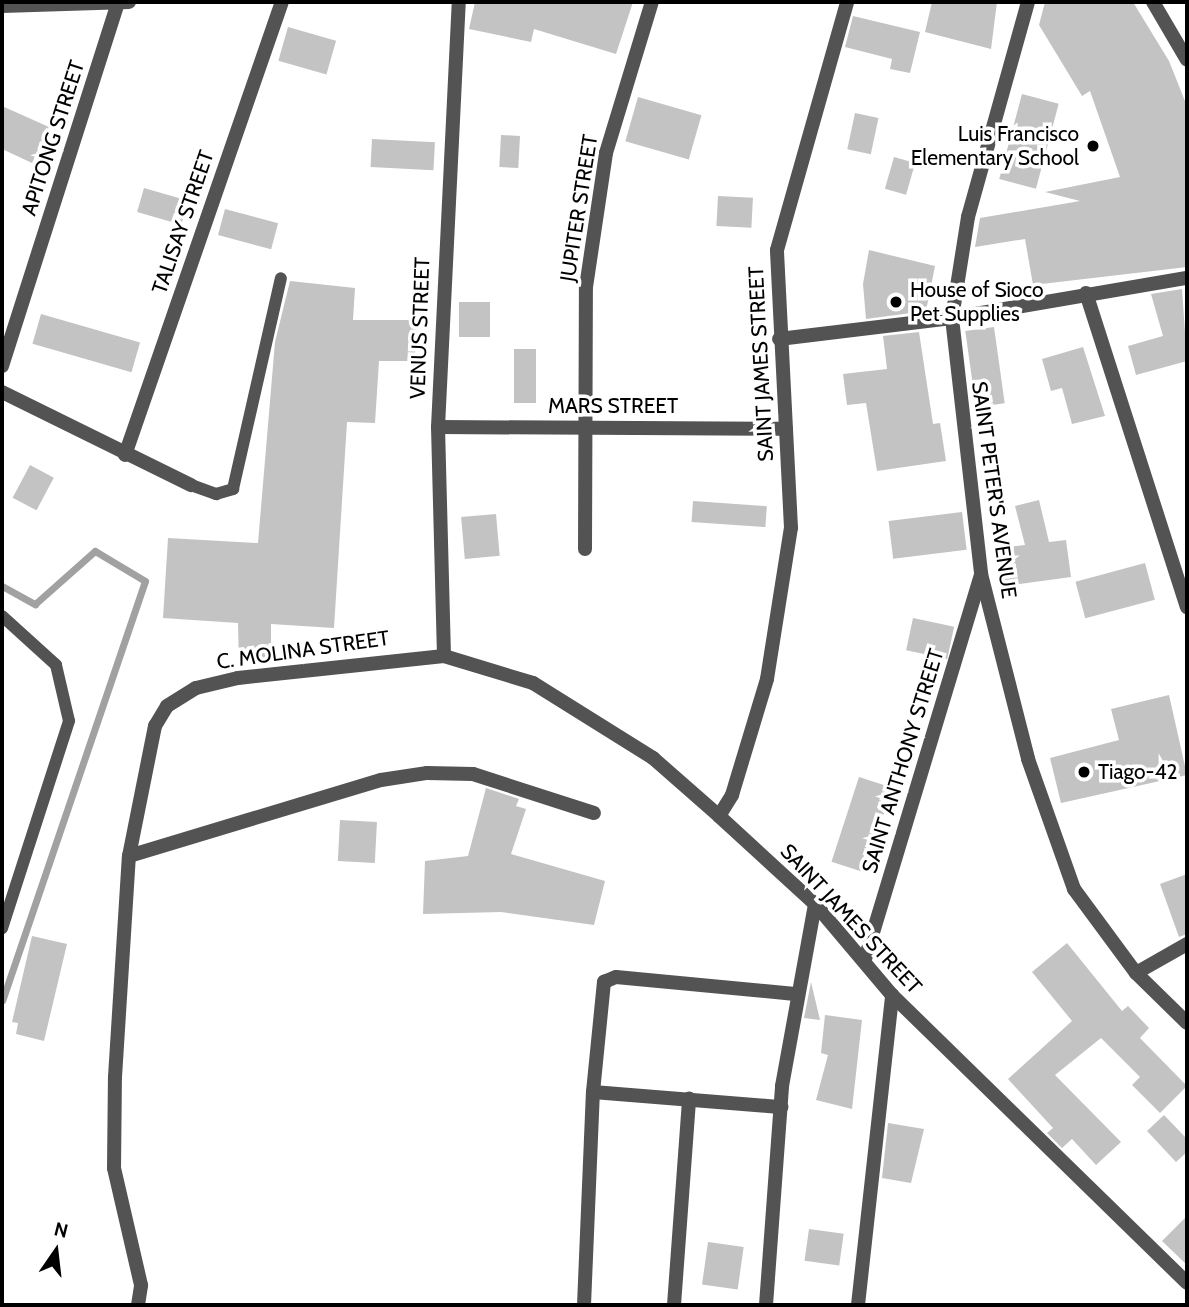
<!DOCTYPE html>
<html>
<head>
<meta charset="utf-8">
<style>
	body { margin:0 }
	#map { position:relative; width:1189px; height:1307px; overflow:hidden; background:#fff; font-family:Cabin,sans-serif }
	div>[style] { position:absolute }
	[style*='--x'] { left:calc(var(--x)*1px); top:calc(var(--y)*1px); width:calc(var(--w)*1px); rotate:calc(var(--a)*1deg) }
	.stream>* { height:7px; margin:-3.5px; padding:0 3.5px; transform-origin:3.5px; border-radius:3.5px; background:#a1a1a1 }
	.building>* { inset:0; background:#c3c3c3; transform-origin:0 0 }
	.service>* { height:12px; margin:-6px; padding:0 6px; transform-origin:6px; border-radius:6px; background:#535353 }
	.minor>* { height:14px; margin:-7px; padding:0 7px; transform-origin:7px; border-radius:7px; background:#535353 }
	.tertiary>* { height:14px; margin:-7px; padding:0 7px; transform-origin:7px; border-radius:7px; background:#535353 }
	.dots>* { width:19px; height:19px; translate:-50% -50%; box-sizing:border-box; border:4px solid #fff; border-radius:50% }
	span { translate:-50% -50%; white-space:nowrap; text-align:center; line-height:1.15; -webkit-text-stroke:7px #fff; paint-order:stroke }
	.poi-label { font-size:21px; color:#000 }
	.right { translate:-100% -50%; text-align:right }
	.left { translate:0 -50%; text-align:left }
	.street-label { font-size:21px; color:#000 }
	.frame { position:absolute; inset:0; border:4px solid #000; pointer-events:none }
	.north { position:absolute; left:21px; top:1216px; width:70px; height:70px; -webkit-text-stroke:5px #fff; paint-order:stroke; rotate:14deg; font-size:19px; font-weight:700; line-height:28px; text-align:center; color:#000 }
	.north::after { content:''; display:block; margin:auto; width:24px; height:32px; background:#000; clip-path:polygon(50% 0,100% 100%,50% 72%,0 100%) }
</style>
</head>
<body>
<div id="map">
	<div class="stream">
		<i style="--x:2;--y:586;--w:38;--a:29"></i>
		<i style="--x:35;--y:604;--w:80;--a:-41.5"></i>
		<i style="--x:95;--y:551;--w:58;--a:31"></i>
		<i style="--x:145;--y:581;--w:443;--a:108.8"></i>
	</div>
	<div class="building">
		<i style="clip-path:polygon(475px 2px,633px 2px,616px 54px,534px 29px,531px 42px,469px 29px)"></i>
		<i style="clip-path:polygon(932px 2px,997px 2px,991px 49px,925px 32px)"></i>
		<i style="clip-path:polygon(1045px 2px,1133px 2px,1169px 61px,1187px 106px,1187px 267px,1033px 285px,1025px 239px,975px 247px,980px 218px,1080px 201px,1045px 192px,1120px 177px,1090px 91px,1082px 96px,1039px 25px)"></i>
		<i style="clip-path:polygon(853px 16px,920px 32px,910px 73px,890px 69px,892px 59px,845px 47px)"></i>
		<i style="left:288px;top:27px;width:50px;height:35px;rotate:16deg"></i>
		<i style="left:1022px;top:94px;width:38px;height:88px;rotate:15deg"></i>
		<i style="left:638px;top:97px;width:66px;height:46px;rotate:16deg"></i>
		<i style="clip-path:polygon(2px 106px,49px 127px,32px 163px,2px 149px)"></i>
		<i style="left:855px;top:113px;width:24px;height:37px;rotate:12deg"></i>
		<i style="left:501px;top:135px;width:19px;height:32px;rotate:3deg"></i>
		<i style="left:372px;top:139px;width:63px;height:28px;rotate:3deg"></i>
		<i style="left:894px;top:157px;width:22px;height:33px;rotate:16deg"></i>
		<i style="left:144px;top:188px;width:46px;height:25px;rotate:16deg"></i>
		<i style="left:718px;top:196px;width:35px;height:30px;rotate:3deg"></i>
		<i style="left:225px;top:209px;width:55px;height:27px;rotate:15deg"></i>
		<i style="clip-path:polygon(869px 250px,935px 266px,926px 311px,866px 319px,863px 284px)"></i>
		<i style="clip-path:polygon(290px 281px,355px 288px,353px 320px,416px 320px,415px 361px,379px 361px,375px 423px,347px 422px,334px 628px,271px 624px,271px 661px,239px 666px,238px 623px,163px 618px,168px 538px,258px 543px,275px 342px)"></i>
		<i style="clip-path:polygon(1182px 289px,1187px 361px,1136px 375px,1128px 346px,1163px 336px,1151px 294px)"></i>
		<i style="left:459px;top:302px;width:31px;height:35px"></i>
		<i style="left:41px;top:314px;width:103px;height:31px;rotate:16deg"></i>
		<i style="left:994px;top:327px;width:77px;height:29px;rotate:82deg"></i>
		<i style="clip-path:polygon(919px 332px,933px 424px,940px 423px,946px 461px,877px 471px,866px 403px,847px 405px,843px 374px,887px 369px,883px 336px)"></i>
		<i style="clip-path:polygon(1083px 347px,1105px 416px,1072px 424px,1062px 388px,1051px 391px,1042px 359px)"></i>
		<i style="left:514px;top:349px;width:22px;height:54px"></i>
		<i style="left:30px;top:465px;width:27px;height:37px;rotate:28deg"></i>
		<i style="clip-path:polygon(1039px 500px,1049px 542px,1066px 540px,1071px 577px,1004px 586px,999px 548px,1025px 545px,1015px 506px)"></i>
		<i style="left:693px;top:501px;width:74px;height:21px;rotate:4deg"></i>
		<i style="left:962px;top:512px;width:38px;height:74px;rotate:83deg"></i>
		<i style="left:496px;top:514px;width:42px;height:35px;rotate:85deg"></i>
		<i style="left:1145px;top:563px;width:38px;height:72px;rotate:75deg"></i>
		<i style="left:913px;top:618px;width:42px;height:33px;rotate:12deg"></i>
		<i style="clip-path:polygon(1169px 695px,1187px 775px,1061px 803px,1050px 758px,1119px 740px,1111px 709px)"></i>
		<i style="left:859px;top:777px;width:35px;height:89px;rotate:18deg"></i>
		<i style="clip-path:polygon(486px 788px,519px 799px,516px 806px,526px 809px,511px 854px,605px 881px,594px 925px,501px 912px,423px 914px,425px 861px,468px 856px)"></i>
		<i style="left:340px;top:820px;width:37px;height:41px;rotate:3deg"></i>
		<i style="clip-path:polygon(1187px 874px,1187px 934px,1179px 937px,1160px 884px)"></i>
		<i style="clip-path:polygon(32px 936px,67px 944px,44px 1041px,16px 1034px,18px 1023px,12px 1022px)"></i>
		<i style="clip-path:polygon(1067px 943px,1122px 1011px,1128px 1006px,1149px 1028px,1140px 1038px,1187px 1086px,1160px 1113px,1132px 1085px,1140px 1077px,1101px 1038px,1055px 1075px,1121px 1142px,1096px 1165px,1072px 1139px,1062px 1148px,1047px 1133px,1053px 1128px,1008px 1079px,1072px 1021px,1032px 972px)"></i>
		<i style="clip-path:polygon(811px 982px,820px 1020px,804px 1018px)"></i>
		<i style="clip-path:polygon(825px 1015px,862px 1020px,852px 1109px,816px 1100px,828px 1055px,821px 1053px)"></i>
		<i style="clip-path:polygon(1164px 1115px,1187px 1139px,1187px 1152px,1176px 1162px,1147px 1131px)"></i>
		<i style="clip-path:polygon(888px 1123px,924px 1129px,911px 1183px,882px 1178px)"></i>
		<i style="clip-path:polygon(1187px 1216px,1187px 1265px,1162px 1241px)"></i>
		<i style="left:809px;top:1229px;width:35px;height:32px;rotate:8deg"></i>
		<i style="left:708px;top:1242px;width:36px;height:43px;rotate:8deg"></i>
	</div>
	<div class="service">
		<i style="--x:191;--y:485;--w:27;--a:20"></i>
		<i style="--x:216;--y:494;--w:18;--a:-16"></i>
		<i style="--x:233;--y:489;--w:216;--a:-77.2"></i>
		<i style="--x:2;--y:616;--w:73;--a:42.2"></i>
		<i style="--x:56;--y:665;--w:57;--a:76.9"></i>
		<i style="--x:69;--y:721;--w:218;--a:107.9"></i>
	</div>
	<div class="minor">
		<i style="--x:1028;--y:2;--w:223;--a:105.6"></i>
		<i style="--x:968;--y:217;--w:102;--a:99"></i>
		<i style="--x:952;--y:318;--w:258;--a:83.5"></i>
		<i style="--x:981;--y:574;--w:191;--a:75.7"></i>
		<i style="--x:1028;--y:759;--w:138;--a:70.5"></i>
		<i style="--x:1074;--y:889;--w:104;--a:53.6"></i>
		<i style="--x:1136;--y:973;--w:71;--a:44.4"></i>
		<i style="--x:1153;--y:2;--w:67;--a:59.6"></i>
		<i style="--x:2;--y:6;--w:127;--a:-1.8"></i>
		<i style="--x:1086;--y:293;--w:330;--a:72.2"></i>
		<i style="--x:779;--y:339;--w:174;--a:-6.9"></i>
		<i style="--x:952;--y:318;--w:238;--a:-9.7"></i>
		<i style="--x:2;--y:366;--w:381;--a:-72.3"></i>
		<i style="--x:2;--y:392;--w:211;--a:26.2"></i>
		<i style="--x:438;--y:427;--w:348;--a:0.3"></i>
		<i style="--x:125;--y:455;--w:479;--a:-70.9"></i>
		<i style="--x:585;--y:549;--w:262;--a:-89.8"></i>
		<i style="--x:586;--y:287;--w:135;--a:-81.5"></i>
		<i style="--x:606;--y:153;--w:158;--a:-73.1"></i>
		<i style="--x:444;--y:656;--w:229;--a:-91.5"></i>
		<i style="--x:438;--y:427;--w:426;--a:-87.2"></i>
		<i style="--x:719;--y:816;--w:130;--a:42.5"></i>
		<i style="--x:815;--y:904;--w:119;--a:49.8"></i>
		<i style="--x:892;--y:995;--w:412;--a:44.3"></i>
		<i style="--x:129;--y:856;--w:263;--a:-16.8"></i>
		<i style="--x:381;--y:780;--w:47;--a:-8.7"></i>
		<i style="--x:427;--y:773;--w:46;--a:1.2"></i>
		<i style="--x:473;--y:774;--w:127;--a:17.9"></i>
		<i style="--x:865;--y:959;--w:401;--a:-73.2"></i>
		<i style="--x:1136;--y:973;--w:59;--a:-29.6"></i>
		<i style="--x:593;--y:1092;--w:111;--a:-84.3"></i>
		<i style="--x:604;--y:982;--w:13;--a:-23"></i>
		<i style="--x:616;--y:977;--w:180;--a:5.4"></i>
		<i style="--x:584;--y:1305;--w:213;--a:-87.6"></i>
		<i style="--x:593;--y:1092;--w:189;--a:4.6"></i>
		<i style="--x:674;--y:1305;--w:207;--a:-85.8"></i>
		<i style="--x:766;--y:1305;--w:220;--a:-85.8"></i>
		<i style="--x:782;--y:1086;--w:185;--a:-79.7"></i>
		<i style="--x:858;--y:1305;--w:312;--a:-83.7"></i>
	</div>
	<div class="tertiary">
		<i style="--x:138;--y:1305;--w:20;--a:-81"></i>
		<i style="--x:141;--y:1285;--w:120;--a:-103"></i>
		<i style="--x:114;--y:1168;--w:91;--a:-89.4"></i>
		<i style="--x:115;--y:1077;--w:221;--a:-86.4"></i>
		<i style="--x:129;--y:856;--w:133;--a:-78.7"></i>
		<i style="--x:155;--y:726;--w:23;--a:-59"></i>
		<i style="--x:167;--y:706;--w:34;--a:-32"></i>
		<i style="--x:196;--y:688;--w:43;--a:-13.4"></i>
		<i style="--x:238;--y:678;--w:207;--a:-6.1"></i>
		<i style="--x:444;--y:656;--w:93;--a:16.9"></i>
		<i style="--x:533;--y:683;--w:142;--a:32"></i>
		<i style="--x:653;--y:758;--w:88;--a:41.3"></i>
		<i style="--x:719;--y:816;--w:25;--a:-58"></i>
		<i style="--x:732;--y:795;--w:121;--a:-73.2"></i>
		<i style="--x:767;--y:679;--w:153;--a:-81"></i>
		<i style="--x:791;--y:528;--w:278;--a:-92.9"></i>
		<i style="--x:777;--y:250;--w:258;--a:-74.2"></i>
	</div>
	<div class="dots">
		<i style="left:1093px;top:146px;background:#000"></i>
		<i style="left:896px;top:302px;background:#000"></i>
		<i style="left:1084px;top:772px;background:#000"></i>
	</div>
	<div class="poi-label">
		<span class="right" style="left:1079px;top:146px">Luis Francisco<br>Elementary School</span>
		<span class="left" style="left:910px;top:302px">House of Sioco<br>Pet Supplies</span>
		<span class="left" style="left:1098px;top:772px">Tiago-42</span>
	</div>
	<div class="street-label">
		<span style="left:53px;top:138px;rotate:-72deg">APITONG STREET</span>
		<span style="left:579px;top:208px;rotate:-81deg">JUPITER STREET</span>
		<span style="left:183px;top:222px;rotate:-71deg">TALISAY STREET</span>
		<span style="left:420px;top:328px;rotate:-88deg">VENUS STREET</span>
		<span style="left:761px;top:364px;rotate:-93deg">SAINT JAMES STREET</span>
		<span style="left:613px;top:406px">MARS STREET</span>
		<span style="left:994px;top:490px;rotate:82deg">SAINT PETER'S AVENUE</span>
		<span style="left:303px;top:650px;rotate:-8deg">C. MOLINA STREET</span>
		<span style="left:903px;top:761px;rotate:-73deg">SAINT ANTHONY STREET</span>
		<span style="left:851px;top:919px;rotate:47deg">SAINT JAMES STREET</span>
	</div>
	<div class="frame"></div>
	<div class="north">N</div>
</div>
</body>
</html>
